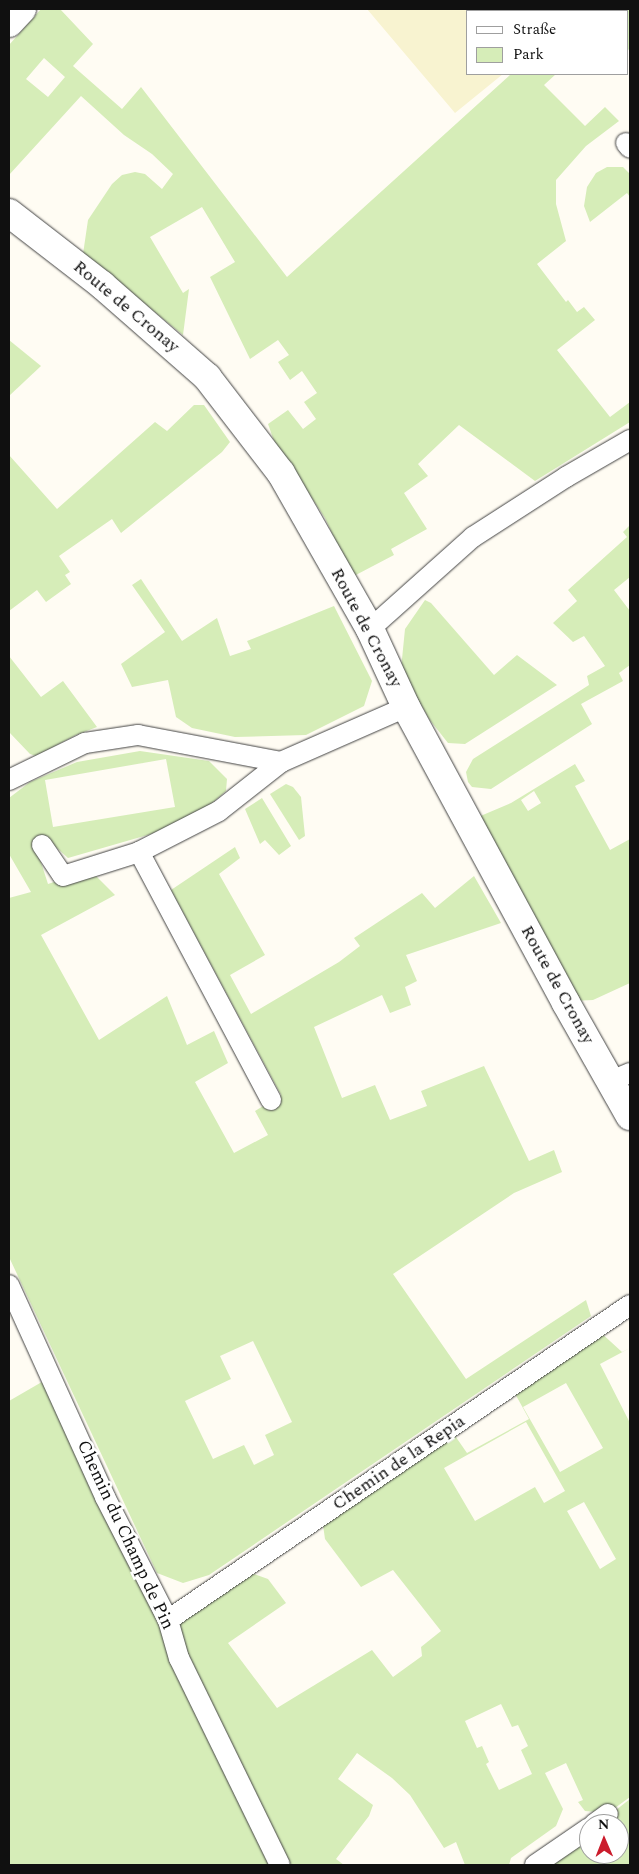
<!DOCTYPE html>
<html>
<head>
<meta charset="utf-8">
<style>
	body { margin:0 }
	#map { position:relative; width:639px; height:1874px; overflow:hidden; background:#fffcf3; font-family:Spectral,serif }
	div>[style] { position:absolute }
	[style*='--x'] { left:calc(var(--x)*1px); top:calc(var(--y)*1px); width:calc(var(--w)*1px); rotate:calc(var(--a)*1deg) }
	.farmland>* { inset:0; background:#f8f3d0 }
	.green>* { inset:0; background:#d6edb8 }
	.roads { filter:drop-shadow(0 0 1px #434343) drop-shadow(0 0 1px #434343) }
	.service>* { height:20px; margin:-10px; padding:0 10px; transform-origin:10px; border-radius:10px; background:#fff }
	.minor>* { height:28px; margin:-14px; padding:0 14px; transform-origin:14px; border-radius:14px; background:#fff }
	.tertiary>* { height:28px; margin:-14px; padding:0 14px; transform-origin:14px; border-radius:14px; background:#fff }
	span { translate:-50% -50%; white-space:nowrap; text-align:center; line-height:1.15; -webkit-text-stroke:5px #fff; paint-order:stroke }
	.street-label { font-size:18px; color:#101010 }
	.frame { position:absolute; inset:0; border:10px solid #101010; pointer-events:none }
	.legend { position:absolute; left:466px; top:10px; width:162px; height:65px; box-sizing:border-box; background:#fff; border:1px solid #9f9f9f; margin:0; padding:6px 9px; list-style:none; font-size:15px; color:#101010 }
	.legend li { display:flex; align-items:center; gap:10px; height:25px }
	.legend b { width:25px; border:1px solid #9f9f9f }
	.north { position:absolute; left:579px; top:1814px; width:50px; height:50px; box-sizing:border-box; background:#fff; border:1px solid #9f9f9f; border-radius:50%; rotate:359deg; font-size:14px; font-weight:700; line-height:20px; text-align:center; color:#101010 }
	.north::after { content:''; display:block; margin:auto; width:18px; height:22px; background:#cb1c2c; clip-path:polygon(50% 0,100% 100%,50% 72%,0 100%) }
</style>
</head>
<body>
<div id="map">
	<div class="farmland">
		<i style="clip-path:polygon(367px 9px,582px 9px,579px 11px,468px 11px,468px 74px,503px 74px,455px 113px)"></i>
	</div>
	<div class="green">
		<i style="clip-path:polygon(evenodd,41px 9px,60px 9px,93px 44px,73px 66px,122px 109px,141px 87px,287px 277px,511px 74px,556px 74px,544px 85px,585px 126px,605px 107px,619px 121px,586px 146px,556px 180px,556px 204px,566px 241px,537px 264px,566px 302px,568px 300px,577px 312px,584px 307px,595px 320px,557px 350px,610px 417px,630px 402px,630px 422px,535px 481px,459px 425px,418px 464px,428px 476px,404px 493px,427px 529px,391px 549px,394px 555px,352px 577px,325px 518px,274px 441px,268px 424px,288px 410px,303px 429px,316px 419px,304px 402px,317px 393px,302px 371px,290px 380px,278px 362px,289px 355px,278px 340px,250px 359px,210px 277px,235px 262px,202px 207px,150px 237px,183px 293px,189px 289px,183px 335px,83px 254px,88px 220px,112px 184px,122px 175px,135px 172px,145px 174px,162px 189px,173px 174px,152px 154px,124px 135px,81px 96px,9px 175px,9px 45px,41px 9px,44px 58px,65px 77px,48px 97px,26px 79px,44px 58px)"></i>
		<i style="clip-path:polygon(583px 9px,630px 9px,630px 52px,628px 49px,628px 11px,580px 11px)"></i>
		<i style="clip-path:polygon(607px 167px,623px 167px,630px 174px,630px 197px,627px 193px,590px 222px,584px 206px,587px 187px,596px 173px)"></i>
		<i style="clip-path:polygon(9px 340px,41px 366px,9px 396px)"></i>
		<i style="clip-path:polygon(194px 405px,204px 405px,230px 442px,222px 452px,121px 533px,112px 519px,59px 556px,70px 572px,65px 575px,71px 584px,46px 602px,37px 590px,9px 611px,9px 455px,57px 509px,155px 422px,167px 431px)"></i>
		<i style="clip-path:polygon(630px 525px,630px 577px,614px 590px,630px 611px,630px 665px,619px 673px,623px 681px,581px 704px,592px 724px,491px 789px,472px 787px,468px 782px,466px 772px,473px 759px,589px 685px,587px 676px,605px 666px,584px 636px,573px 642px,553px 623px,577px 601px,568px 590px,627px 537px,623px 532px)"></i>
		<i style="clip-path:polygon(141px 579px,182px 641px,217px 618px,230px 656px,251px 649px,247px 641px,334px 606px,372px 681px,364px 706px,306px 735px,235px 737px,192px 728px,176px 717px,168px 680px,132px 687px,121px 664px,165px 632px,132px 585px)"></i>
		<i style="clip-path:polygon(425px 600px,431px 603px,494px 675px,517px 655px,557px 685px,465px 744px,448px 743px,429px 719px,401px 669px,405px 629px)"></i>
		<i style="clip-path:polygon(9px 656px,41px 697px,63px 681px,97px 727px,76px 735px,36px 756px,30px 754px,9px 732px)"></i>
		<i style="clip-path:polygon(evenodd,140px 751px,209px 761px,227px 779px,226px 791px,210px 805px,158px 832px,68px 858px,48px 840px,37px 850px,48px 884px,90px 870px,115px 895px,41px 935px,99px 1040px,167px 996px,187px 1045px,214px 1031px,228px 1063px,195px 1082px,234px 1153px,268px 1135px,255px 1111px,281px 1095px,171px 890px,235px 847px,240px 858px,219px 874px,265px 955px,230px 975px,251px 1014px,339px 962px,360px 946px,354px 938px,422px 893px,435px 908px,474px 876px,501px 923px,406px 955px,417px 981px,405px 987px,411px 1005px,390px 1013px,382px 995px,314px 1027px,342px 1098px,375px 1085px,390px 1120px,427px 1106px,421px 1091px,484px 1066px,529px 1161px,554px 1150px,562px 1172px,514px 1193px,393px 1274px,466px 1379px,586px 1300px,591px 1316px,209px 1575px,183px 1583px,157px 1573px,9px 1257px,9px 898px,31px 892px,9px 854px,9px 798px,30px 782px,77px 762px,140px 751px,166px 759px,175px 807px,53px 827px,45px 780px,166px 759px,140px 751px,253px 1341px,292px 1422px,265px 1435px,274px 1455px,254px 1465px,244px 1445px,213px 1459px,185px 1401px,231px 1379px,220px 1356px,253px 1341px)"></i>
		<i style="clip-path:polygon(evenodd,575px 764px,585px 781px,575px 786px,610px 850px,630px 839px,630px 983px,593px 1000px,572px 1001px,471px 820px,511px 803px,575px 764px,534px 791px,541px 803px,528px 811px,521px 800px,534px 791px)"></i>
		<i style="clip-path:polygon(286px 784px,293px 787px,301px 797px,305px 836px,299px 840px,270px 794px)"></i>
		<i style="clip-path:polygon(262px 798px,291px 846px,279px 855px,265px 840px,260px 844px,245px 809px)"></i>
		<i style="clip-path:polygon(evenodd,599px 1331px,622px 1352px,630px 1348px,600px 1364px,630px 1423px,630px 1797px,608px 1813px,585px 1811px,578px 1802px,583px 1800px,566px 1763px,545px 1773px,563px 1809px,556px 1826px,511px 1858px,509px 1865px,465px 1865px,456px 1842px,444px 1848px,410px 1795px,392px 1778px,357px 1753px,338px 1779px,373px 1805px,369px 1816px,336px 1859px,344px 1865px,284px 1865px,173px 1621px,240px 1573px,254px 1574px,268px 1579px,286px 1603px,228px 1643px,277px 1708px,372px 1650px,393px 1677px,422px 1656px,421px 1647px,441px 1631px,393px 1570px,361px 1587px,325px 1539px,322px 1518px,451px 1430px,467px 1453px,529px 1419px,513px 1390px,599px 1331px,566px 1383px,603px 1448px,560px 1472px,523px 1407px,566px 1383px,599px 1331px,526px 1422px,565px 1491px,544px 1503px,535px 1487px,475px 1521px,444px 1468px,526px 1422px,599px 1331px,584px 1502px,616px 1559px,600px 1569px,567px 1511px,584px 1502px,599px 1331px,501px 1704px,512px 1727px,518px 1725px,528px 1746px,521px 1750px,532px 1774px,499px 1790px,486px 1764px,489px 1762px,482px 1746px,477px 1748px,465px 1721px,501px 1704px)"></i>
		<i style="clip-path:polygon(47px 1379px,277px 1865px,9px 1865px,9px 1401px)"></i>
		<i style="clip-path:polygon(630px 1799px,630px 1865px,540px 1865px,589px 1830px,589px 1854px,619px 1854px,619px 1824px,598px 1824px)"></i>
	</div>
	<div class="roads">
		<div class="service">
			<i style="--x:626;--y:143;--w:6;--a:51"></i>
			<i style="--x:370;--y:629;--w:138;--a:-41.8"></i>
			<i style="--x:473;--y:537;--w:111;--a:-32.8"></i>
			<i style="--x:566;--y:477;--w:74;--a:-30"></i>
			<i style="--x:9;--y:780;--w:85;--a:-26"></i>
			<i style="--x:85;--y:743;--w:54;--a:-8.6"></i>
			<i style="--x:138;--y:735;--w:146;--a:10.7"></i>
			<i style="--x:281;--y:762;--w:137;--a:-23.7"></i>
			<i style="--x:42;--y:845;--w:37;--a:56"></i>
			<i style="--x:63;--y:876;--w:80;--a:-17.5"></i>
			<i style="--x:611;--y:1081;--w:21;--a:-23"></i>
			<i style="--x:271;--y:1100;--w:281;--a:-118"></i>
			<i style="--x:139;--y:852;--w:90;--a:-27.1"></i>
			<i style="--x:219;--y:811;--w:79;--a:-38.3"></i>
			<i style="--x:9;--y:1285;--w:233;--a:65.6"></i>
			<i style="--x:105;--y:1497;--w:138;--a:62.9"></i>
			<i style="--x:168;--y:1620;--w:40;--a:74"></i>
			<i style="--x:179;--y:1658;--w:230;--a:64"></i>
			<i style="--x:168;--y:1620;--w:559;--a:-34.29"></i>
			<i style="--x:594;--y:1824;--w:17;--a:-36"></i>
			<i style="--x:535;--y:1865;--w:65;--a:-34.4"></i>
		</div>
		<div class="minor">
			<i style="--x:9;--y:213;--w:118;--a:37.7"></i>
			<i style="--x:102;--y:285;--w:140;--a:41.2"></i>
			<i style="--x:207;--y:377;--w:121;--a:52.4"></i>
			<i style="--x:281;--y:473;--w:180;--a:60.3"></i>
			<i style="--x:370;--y:629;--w:86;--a:65.2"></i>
			<i style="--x:406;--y:707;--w:336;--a:61.6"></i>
			<i style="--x:566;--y:1003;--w:130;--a:60.5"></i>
		</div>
		<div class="tertiary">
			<i style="--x:9;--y:23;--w:19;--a:-47"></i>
		</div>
	</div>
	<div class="street-label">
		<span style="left:126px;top:307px;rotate:40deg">Route de Cronay</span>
		<span style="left:366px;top:628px;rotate:62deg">Route de Cronay</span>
		<span style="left:557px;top:985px;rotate:61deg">Route de Cronay</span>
		<span style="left:399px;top:1463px;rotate:-34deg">Chemin de la Repia</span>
		<span style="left:125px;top:1535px;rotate:65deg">Chemin du Champ de Pin</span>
	</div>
	<div class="frame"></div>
	<ul class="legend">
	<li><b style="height:6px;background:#fff"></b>Straße</li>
	<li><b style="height:14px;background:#d6edb8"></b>Park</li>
	</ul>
	<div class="north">N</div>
</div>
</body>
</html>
